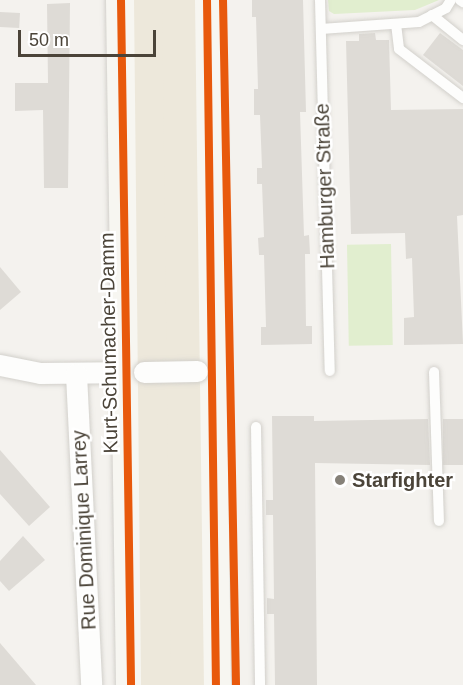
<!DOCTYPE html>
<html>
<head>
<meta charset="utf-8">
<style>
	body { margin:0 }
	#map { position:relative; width:463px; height:685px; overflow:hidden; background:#f4f2ee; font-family:Arial,sans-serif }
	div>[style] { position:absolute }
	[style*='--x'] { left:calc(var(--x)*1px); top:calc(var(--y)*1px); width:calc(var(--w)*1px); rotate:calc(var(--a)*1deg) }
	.green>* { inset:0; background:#e1eecf; transform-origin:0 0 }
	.building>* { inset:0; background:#dedbd6; transform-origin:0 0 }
	.roads { filter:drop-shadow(0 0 2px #d2d0cb) drop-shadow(0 0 2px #d2d0cb) }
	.lane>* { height:10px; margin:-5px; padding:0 5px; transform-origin:5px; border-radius:5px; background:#fdfdfc }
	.street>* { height:21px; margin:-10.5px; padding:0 10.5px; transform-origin:10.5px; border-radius:10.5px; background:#fdfdfc }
	.secondary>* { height:30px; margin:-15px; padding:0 15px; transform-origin:15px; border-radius:15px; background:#f7f6f1 }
	.highway>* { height:33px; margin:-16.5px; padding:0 16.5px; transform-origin:16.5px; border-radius:16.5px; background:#ede8db }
	.bridges { filter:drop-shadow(0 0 2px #d2d0cb) drop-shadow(0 0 2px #d2d0cb) }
	.street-bridge>* { height:21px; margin:-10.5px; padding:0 10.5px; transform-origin:10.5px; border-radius:10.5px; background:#fdfdfc }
	.cycleway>* { height:8px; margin:-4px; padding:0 4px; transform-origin:4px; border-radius:4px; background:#e8590c }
	.dots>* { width:16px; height:16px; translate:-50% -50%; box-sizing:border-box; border:3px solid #fff; border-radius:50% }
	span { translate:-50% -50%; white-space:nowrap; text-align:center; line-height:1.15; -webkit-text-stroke:5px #fff; paint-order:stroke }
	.street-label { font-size:20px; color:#4b4439 }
	.poi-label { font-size:20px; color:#4b4439; font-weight:700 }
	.left { translate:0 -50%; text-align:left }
	.scale { position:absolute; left:18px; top:30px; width:138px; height:27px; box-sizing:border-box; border:3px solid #4b4439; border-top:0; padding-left:8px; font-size:18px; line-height:21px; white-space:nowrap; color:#4b4439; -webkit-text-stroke:4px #fff; paint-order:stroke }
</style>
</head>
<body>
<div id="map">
	<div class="green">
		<i style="clip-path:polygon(328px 0,439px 0,415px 10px,334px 14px,329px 11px)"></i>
		<i style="left:391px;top:244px;width:101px;height:44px;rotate:89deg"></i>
	</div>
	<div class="building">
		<i style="clip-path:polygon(252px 0,303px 0,306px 112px,300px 112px,304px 236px,309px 235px,310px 254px,305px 254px,306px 326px,312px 326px,312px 344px,261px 345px,261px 327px,266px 327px,264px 255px,259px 255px,258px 238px,264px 237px,262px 184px,257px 184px,257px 168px,262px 168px,260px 115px,254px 115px,254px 89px,258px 89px,256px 17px,252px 17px)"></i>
		<i style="clip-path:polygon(70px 3px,68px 188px,44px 188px,43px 110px,15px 111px,15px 83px,48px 83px,47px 4px)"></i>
		<i style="left:0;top:12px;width:20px;height:15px;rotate:3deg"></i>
		<i style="clip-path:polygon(375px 33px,376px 40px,389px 40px,391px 110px,463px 109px,463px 215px,457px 216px,463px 344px,404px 345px,404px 318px,414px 317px,412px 258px,406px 259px,405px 233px,351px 234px,346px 41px,359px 41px,359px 34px)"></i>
		<i style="clip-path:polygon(440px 33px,463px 50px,463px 86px,423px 55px)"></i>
		<i style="clip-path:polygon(0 267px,21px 292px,0 310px)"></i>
		<i style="clip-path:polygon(272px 416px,314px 416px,314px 421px,428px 419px,430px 465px,315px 463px,317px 685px,275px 685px,274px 614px,267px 614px,267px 598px,274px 599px,273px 515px,266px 515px,266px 500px,273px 500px)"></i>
		<i style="left:443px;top:419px;width:20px;height:46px"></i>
		<i style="clip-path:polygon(0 450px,50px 507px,29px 526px,0 494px)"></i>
		<i style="clip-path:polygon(23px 536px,45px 560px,9px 591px,0 581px,0 561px)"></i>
		<i style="clip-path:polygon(0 643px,36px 685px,0 685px)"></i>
	</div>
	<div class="roads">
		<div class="lane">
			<i style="--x:320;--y:0;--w:371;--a:88.5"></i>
			<i style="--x:460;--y:0;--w:4;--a:34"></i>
			<i style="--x:432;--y:15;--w:40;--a:39"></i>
			<i style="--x:396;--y:24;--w:25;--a:83"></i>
			<i style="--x:399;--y:49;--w:81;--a:37.4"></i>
			<i style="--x:321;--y:29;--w:98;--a:-4.1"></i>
			<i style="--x:419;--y:22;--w:30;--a:-27"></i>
			<i style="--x:446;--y:8;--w:9;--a:-58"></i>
			<i style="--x:434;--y:372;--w:149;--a:88.1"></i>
			<i style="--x:256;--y:427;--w:258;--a:89.1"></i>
		</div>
		<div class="street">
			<i style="--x:0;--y:365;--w:41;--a:11.3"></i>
			<i style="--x:40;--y:373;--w:100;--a:-0.6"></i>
			<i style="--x:76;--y:374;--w:311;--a:87.2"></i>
		</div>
		<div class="secondary">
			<i style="--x:121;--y:0;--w:685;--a:89.16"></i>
			<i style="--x:207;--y:0;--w:685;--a:89.25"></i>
		</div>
		<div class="highway">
			<i style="--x:150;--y:0;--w:685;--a:89.41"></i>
			<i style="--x:178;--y:0;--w:685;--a:89.25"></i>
		</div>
	</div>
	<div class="bridges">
		<div class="street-bridge">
			<i style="--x:144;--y:372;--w:53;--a:-1.1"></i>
		</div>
	</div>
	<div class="cycleway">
		<i style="--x:121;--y:0;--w:685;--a:89.16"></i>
		<i style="--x:207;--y:0;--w:685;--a:89.25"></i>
		<i style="--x:223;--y:0;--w:685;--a:88.91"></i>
	</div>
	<div class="dots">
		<i style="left:340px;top:480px;background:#868178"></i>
	</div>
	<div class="street-label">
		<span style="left:325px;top:186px;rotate:-92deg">Hamburger Straße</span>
		<span style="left:109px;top:343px;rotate:-91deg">Kurt-Schumacher-Damm</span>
		<span style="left:84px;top:530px;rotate:-93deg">Rue Dominique Larrey</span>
	</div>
	<div class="poi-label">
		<span class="left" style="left:352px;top:480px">Starfighter</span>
	</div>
	<div class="scale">50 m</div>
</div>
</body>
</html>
